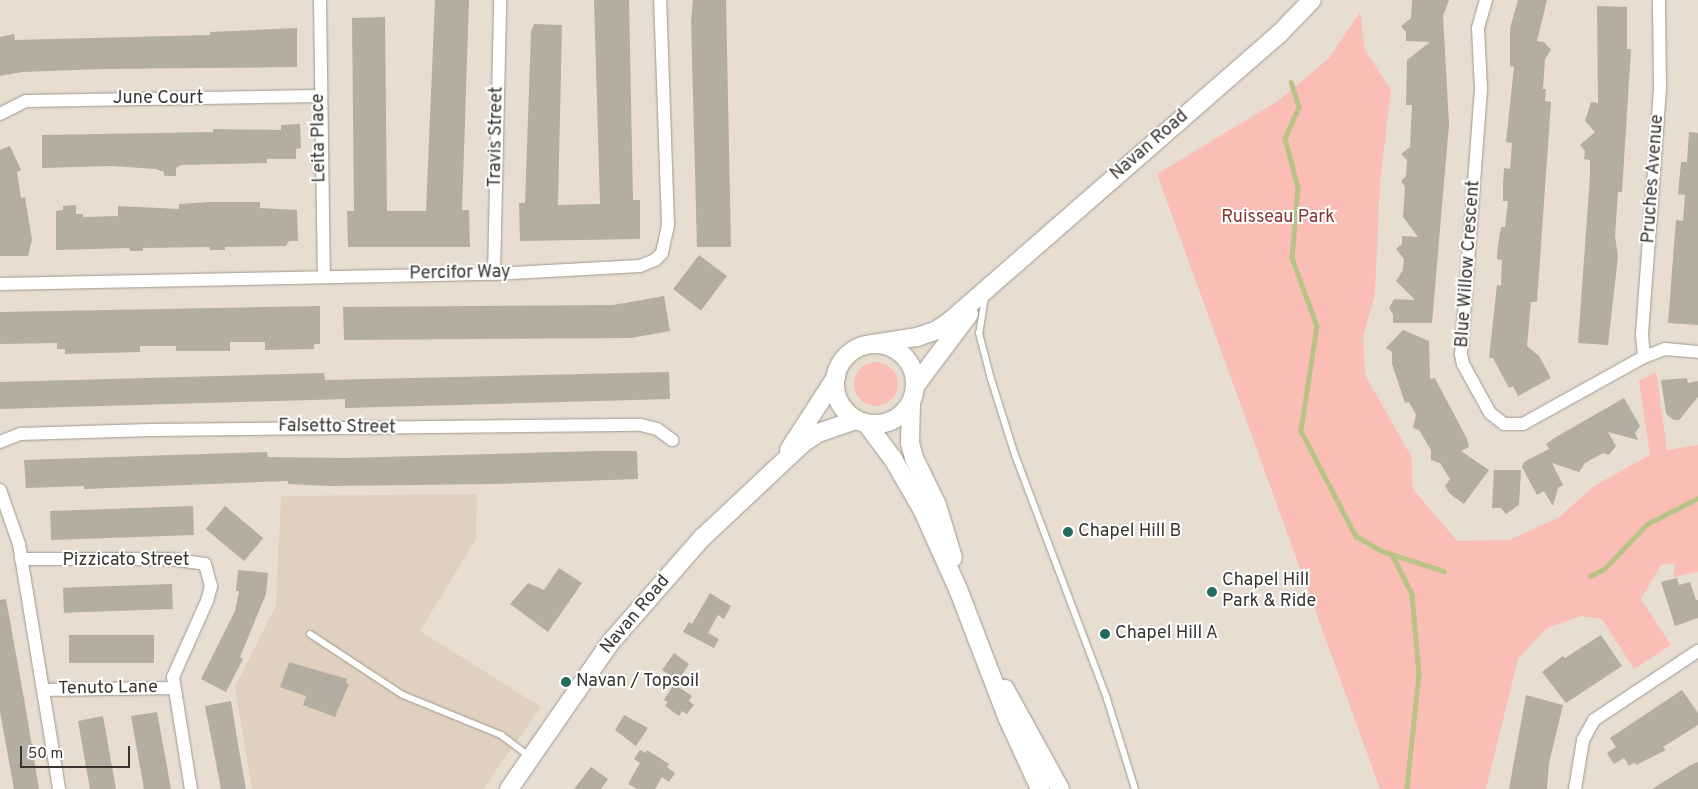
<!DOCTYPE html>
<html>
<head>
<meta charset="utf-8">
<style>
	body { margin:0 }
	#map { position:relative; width:1698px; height:789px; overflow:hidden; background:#e7ddd1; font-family:Overpass,sans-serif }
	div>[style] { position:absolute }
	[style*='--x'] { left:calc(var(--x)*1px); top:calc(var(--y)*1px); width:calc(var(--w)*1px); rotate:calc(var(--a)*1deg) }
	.built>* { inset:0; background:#e0d0bf }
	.green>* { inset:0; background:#fbbeb7 }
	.round { border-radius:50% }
	.stream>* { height:4.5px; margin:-2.25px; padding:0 2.25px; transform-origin:2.25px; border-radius:2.25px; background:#bac386 }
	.building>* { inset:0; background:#b2aea1; transform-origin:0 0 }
	.roads { filter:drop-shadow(0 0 1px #a1988d) drop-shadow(0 0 1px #a1988d) }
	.lane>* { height:6px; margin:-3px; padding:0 3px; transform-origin:3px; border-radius:3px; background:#fff }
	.street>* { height:12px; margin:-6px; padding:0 6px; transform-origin:6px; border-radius:6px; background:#fff }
	.secondary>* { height:18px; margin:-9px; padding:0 9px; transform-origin:9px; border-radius:9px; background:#fff }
	.secondary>.ring { margin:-9px; padding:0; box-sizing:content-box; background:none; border:18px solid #fff; border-radius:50% }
	.dots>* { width:14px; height:14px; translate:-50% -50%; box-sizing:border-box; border:2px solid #fff; border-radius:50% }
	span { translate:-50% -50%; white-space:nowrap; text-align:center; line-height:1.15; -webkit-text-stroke:4px #fff; paint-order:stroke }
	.street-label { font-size:18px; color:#38342f }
	.park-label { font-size:18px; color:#84332e }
	.poi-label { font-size:18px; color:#38342f }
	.left { translate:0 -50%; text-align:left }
	.scale { position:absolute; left:20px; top:746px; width:110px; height:22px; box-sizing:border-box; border:2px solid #38342f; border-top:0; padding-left:6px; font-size:15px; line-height:18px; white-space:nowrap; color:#38342f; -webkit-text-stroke:4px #fff; paint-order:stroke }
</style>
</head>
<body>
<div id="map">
	<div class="built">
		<i style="clip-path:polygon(477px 494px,476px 539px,420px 631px,541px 707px,483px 789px,252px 789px,235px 687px,276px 605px,281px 496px)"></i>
	</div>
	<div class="green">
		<i style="clip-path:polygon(1360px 12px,1365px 50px,1391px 90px,1380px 182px,1375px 294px,1363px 337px,1365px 375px,1411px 456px,1413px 489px,1457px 541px,1509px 540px,1558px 518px,1594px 486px,1650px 455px,1639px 381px,1656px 372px,1667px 450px,1698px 445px,1698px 572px,1673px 577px,1675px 563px,1661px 565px,1641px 599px,1671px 645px,1634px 669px,1602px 619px,1581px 616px,1547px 628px,1518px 659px,1486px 789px,1380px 789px,1157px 174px,1278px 101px,1329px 58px)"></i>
		<i class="round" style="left:854px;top:362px;width:44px;height:44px"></i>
	</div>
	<div class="stream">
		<i style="--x:1291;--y:82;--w:26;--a:72"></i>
		<i style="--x:1299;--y:107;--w:34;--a:114"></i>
		<i style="--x:1285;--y:138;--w:52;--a:75.4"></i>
		<i style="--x:1298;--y:188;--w:70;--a:94.9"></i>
		<i style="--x:1292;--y:258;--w:72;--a:69.8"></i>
		<i style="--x:1317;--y:326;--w:106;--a:98.7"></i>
		<i style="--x:1301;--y:431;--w:119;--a:62.4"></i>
		<i style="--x:1356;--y:536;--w:30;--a:30"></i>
		<i style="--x:1382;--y:551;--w:65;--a:17.9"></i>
		<i style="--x:1392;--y:554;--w:45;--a:63.4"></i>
		<i style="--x:1412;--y:594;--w:80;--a:85"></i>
		<i style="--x:1419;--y:674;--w:116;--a:96"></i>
		<i style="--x:1590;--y:576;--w:16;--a:-27"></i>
		<i style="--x:1604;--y:569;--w:62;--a:-46.3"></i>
		<i style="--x:1647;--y:524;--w:57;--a:-27"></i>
	</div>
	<div class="building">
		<i style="clip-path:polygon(435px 0,469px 0,462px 210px,469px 210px,470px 247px,348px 247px,347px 211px,354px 211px,352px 18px,385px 17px,387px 211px,426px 211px)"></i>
		<i style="clip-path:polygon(594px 0,629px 0,633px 200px,640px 200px,640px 239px,520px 241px,519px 203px,525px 203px,531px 32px,534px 24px,562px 25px,558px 205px,600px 204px)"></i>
		<i style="clip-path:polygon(693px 0,726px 0,731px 247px,697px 247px,691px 21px)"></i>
		<i style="clip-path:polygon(1412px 0,1449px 0,1443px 16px,1449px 124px,1432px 323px,1393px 323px,1393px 314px,1389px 308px,1394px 299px,1415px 300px,1396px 281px,1403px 270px,1404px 259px,1396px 249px,1402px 244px,1402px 236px,1418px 237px,1403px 217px,1405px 187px,1401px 181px,1406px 176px,1407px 160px,1401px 154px,1410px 147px,1412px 105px,1406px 105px,1407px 60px,1430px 42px,1406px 41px,1406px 32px,1401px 26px,1411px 18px)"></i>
		<i style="clip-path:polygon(1518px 0,1547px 0,1537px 41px,1544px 42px,1551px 50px,1545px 59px,1543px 89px,1546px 89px,1545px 101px,1551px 102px,1537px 302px,1531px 302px,1527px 346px,1539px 356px,1551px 378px,1518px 396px,1513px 386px,1509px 388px,1493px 358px,1489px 358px,1497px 285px,1501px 286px,1502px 260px,1497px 259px,1498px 245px,1501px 227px,1505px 227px,1508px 201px,1503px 201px,1503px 183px,1504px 168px,1510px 169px,1512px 143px,1506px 142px,1514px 67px,1510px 66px,1510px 28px)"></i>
		<i style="clip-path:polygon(1597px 6px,1627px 7px,1627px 49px,1631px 49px,1622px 192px,1618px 192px,1615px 236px,1618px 256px,1608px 345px,1578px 343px,1590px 176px,1590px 160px,1584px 159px,1585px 151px,1580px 145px,1595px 132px,1585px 121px,1591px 102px,1598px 103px)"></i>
		<i style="clip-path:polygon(297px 28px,297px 67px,102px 69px,22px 72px,0 76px,0 37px,14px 34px,15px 40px,210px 35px,210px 32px)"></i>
		<i style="clip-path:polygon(300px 124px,301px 148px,296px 149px,296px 159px,267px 159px,267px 163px,181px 165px,176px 168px,176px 176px,164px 176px,164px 172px,156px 169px,112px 166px,42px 168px,42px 135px,213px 132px,213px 129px,281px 130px,281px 125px)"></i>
		<i style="clip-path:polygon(1689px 132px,1698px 133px,1698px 325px,1668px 323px,1676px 220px,1683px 221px,1685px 195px,1678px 194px,1681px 162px,1687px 162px)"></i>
		<i style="clip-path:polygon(10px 146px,21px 170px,17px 172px,21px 198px,25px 197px,32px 240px,28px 256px,0 256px,0 150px)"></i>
		<i style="clip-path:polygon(209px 202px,260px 202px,260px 208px,297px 210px,298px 241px,289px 241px,286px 246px,225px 247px,225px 250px,210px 250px,209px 247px,143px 248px,143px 251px,130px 251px,129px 248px,56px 250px,56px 211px,63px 210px,63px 206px,76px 205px,76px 214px,83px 214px,83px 217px,118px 216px,118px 206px,179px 209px,179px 204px)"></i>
		<i style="left:699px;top:255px;width:35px;height:43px;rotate:37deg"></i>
		<i style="clip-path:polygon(664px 296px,670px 331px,631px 338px,344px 340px,343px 307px,613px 305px)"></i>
		<i style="clip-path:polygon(320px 306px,320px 344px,314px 344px,314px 349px,265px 350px,265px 342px,230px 342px,230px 351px,176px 351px,176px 346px,140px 346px,140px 352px,65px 354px,65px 349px,57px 349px,57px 343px,0 344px,0 312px)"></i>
		<i style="clip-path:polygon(1403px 330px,1429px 341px,1430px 379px,1435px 378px,1437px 382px,1467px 439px,1469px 447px,1461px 451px,1489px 470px,1464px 504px,1450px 494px,1445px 486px,1450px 479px,1440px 463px,1431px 460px,1431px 450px,1419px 430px,1413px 428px,1416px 415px,1409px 402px,1405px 403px,1392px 364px,1392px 352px,1386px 348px)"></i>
		<i style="clip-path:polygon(669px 372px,670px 399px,345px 408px,345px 399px,0 409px,0 382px,324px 373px,325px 380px)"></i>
		<i style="clip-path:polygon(1687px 378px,1688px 383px,1698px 381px,1698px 397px,1679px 420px,1674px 420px,1666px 414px,1661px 380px)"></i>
		<i style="clip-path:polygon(1624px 398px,1640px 426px,1635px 433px,1638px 440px,1608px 432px,1616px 446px,1609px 455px,1603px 453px,1585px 463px,1579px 472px,1552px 463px,1563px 485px,1558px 488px,1553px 506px,1544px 491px,1537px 495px,1522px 467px,1524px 462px,1549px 449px,1546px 444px,1556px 437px)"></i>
		<i style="clip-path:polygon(595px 451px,637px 451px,638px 479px,494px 484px,329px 486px,288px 484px,288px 481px,84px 489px,84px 486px,26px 488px,24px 460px,267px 452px,268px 457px,346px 458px)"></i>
		<i style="clip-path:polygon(1494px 470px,1521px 470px,1519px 505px,1506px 514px,1501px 508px,1492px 508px)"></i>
		<i style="left:193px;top:506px;width:29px;height:143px;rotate:88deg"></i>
		<i style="left:225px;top:506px;width:50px;height:30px;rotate:40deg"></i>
		<i style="clip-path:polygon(559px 568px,582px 583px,548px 632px,510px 604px,528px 583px,544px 590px)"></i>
		<i style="clip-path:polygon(238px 570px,268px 573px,266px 594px,240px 657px,243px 659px,226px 692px,201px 679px,235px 611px,239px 591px,236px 591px)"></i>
		<i style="clip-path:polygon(1677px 578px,1679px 585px,1690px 582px,1696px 600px,1698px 600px,1698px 618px,1675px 626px,1661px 582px)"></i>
		<i style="left:172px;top:584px;width:25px;height:109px;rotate:88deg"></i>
		<i style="clip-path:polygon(710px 593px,731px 606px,724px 619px,718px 615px,708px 633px,719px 639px,714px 648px,683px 632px,689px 622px,692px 624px)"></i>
		<i style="clip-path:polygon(6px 599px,26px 710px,39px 789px,14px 789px,0 712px,0 600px)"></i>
		<i style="left:154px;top:635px;width:28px;height:85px;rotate:90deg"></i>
		<i style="clip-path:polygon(1601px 635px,1622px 666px,1566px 703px,1542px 672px,1563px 656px,1565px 658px)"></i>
		<i style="clip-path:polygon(674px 653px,689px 664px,676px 684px,665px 677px,668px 674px,662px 670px)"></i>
		<i style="clip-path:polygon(289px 662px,347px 679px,346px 683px,349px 684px,335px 717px,303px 705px,306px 696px,280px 687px)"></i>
		<i style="clip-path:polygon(674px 684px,692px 696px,689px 701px,694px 705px,687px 714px,682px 711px,679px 716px,665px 706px,668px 702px,664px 700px)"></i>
		<i style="clip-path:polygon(1682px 690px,1698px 713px,1698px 725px,1663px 747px,1666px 750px,1636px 765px,1635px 762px,1629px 766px,1624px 758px,1614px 764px,1607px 753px,1616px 747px,1610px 738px)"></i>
		<i style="clip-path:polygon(1526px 695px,1563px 705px,1549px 763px,1547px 789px,1509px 789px)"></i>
		<i style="clip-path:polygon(231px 701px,239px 750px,246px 789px,221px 789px,205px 706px)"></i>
		<i style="clip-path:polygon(157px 712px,171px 789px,144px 789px,137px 750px,131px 716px)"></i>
		<i style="clip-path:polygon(624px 715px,648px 728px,636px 746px,615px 730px)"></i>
		<i style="clip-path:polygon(103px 716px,106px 733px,116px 789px,90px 789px,78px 721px)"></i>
		<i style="clip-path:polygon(640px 750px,646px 753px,647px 750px,669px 764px,667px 767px,675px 773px,669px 782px,662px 777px,655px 789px,637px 789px,628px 784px,640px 763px,634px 759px)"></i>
		<i style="clip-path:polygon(1698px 762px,1698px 789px,1652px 789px,1689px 766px)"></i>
		<i style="clip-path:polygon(591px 767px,608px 779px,601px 789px,574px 789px)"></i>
	</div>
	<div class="roads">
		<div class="lane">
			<i style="--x:985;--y:297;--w:36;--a:99"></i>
			<i style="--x:979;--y:333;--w:48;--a:75.4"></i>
			<i style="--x:991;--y:379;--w:80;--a:72.5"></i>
			<i style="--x:1015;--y:455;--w:261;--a:69.3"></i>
			<i style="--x:1107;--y:699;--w:94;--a:72.7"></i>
			<i style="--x:310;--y:634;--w:111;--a:33.3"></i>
			<i style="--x:403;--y:695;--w:106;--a:22.2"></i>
			<i style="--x:501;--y:735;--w:36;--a:37"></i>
		</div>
		<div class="street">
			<i style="--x:320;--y:0;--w:276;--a:89.2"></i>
			<i style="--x:1486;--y:0;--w:29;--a:106"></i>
			<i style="--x:1478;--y:28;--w:61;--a:87.2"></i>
			<i style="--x:1481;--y:89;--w:266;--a:94.3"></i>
			<i style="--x:1461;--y:354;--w:10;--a:79"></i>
			<i style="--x:1463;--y:364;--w:56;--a:61.1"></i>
			<i style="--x:1490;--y:413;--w:18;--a:38"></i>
			<i style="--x:1504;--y:424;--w:19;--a:0"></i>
			<i style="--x:1523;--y:424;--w:138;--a:-29"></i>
			<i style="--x:1644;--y:357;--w:22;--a:-21"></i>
			<i style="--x:1665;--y:349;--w:33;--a:5"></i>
			<i style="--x:0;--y:114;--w:29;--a:-27"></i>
			<i style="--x:26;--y:101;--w:293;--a:-1"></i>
			<i style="--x:494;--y:274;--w:274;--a:-88.7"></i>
			<i style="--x:0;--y:284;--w:494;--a:-1.2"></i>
			<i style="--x:494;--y:274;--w:146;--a:-3.1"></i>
			<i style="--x:640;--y:266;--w:16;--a:-22"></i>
			<i style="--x:655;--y:260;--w:10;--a:-45"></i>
			<i style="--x:662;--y:253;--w:29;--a:-78"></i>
			<i style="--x:668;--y:225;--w:225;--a:-92"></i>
			<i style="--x:1644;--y:357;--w:23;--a:-95"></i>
			<i style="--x:1642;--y:334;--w:247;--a:-85.8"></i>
			<i style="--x:1660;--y:88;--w:88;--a:-90.7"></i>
			<i style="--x:0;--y:442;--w:22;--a:-22"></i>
			<i style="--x:20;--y:434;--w:131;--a:-1.7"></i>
			<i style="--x:151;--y:430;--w:490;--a:-0.6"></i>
			<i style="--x:641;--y:425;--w:16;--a:14"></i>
			<i style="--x:657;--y:429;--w:19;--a:36"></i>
			<i style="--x:0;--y:490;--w:57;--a:70.6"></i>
			<i style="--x:19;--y:544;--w:248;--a:80.7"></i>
			<i style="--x:21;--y:559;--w:149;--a:0"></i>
			<i style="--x:170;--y:559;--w:35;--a:8"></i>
			<i style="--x:205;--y:564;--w:23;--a:75"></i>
			<i style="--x:211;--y:586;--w:16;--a:105"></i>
			<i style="--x:207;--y:601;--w:83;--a:114.1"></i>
			<i style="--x:173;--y:677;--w:113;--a:80.9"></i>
			<i style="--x:44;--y:690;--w:129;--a:-0.9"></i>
			<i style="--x:1575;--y:789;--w:50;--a:-80.7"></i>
			<i style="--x:1583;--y:740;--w:23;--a:-61"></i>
			<i style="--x:1594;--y:720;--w:125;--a:-33.6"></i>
		</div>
		<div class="secondary">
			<i style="--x:873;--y:344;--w:45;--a:-9"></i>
			<i style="--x:917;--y:337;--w:21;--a:-19"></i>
			<i style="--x:937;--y:330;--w:16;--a:-35"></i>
			<i style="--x:950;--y:321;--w:437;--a:-41.1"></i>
			<i style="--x:1279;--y:34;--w:47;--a:-45.9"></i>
			<i class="ring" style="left:835px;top:344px;width:62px;height:62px"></i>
			<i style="--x:915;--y:386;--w:90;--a:-53.1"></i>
			<i style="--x:911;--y:402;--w:41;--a:91.4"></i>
			<i style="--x:910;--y:443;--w:16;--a:75"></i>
			<i style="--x:914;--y:458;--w:52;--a:63.9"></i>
			<i style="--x:937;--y:505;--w:55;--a:73.2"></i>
			<i style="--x:866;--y:423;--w:45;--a:53.1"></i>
			<i style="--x:893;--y:459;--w:58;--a:59.9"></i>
			<i style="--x:922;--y:509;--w:88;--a:65.8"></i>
			<i style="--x:958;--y:589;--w:139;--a:69"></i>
			<i style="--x:1008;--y:719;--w:77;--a:65.4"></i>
			<i style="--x:789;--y:450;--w:87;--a:-57.2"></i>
			<i style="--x:1005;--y:689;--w:114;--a:61.2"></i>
			<i style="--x:509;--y:789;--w:178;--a:-55.3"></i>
			<i style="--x:610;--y:643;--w:140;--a:-48.8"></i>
			<i style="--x:702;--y:538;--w:137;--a:-43.2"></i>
			<i style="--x:802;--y:444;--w:19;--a:-35"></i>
			<i style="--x:818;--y:433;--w:40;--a:-18.9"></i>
		</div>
	</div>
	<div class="dots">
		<i style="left:1068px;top:532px;background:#236a5f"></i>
		<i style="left:1212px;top:592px;background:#236a5f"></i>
		<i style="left:1105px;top:634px;background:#236a5f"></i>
		<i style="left:566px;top:682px;background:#236a5f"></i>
	</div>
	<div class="street-label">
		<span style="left:158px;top:99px">June Court</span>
		<span style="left:497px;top:137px;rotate:-89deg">Travis Street</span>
		<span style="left:320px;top:138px;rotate:-91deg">Leita Place</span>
		<span style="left:1150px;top:146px;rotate:-41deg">Navan Road</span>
		<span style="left:1654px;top:179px;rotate:-86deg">Pruches Avenue</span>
		<span style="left:1469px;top:264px;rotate:-86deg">Blue Willow Crescent</span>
		<span style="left:460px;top:274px;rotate:-1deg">Percifor Way</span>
		<span style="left:337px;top:428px;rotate:1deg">Falsetto Street</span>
		<span style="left:126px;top:561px">Pizzicato Street</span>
		<span style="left:636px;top:615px;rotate:-50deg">Navan Road</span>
		<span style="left:108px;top:689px;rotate:-1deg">Tenuto Lane</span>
	</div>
	<div class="park-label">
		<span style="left:1278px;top:218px">Ruisseau Park</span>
	</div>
	<div class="poi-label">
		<span class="left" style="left:1078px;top:532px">Chapel Hill B</span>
		<span class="left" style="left:1222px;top:592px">Chapel Hill<br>Park &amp; Ride</span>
		<span class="left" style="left:1115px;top:634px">Chapel Hill A</span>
		<span class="left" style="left:576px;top:682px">Navan / Topsoil</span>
	</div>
	<div class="scale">50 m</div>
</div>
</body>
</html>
